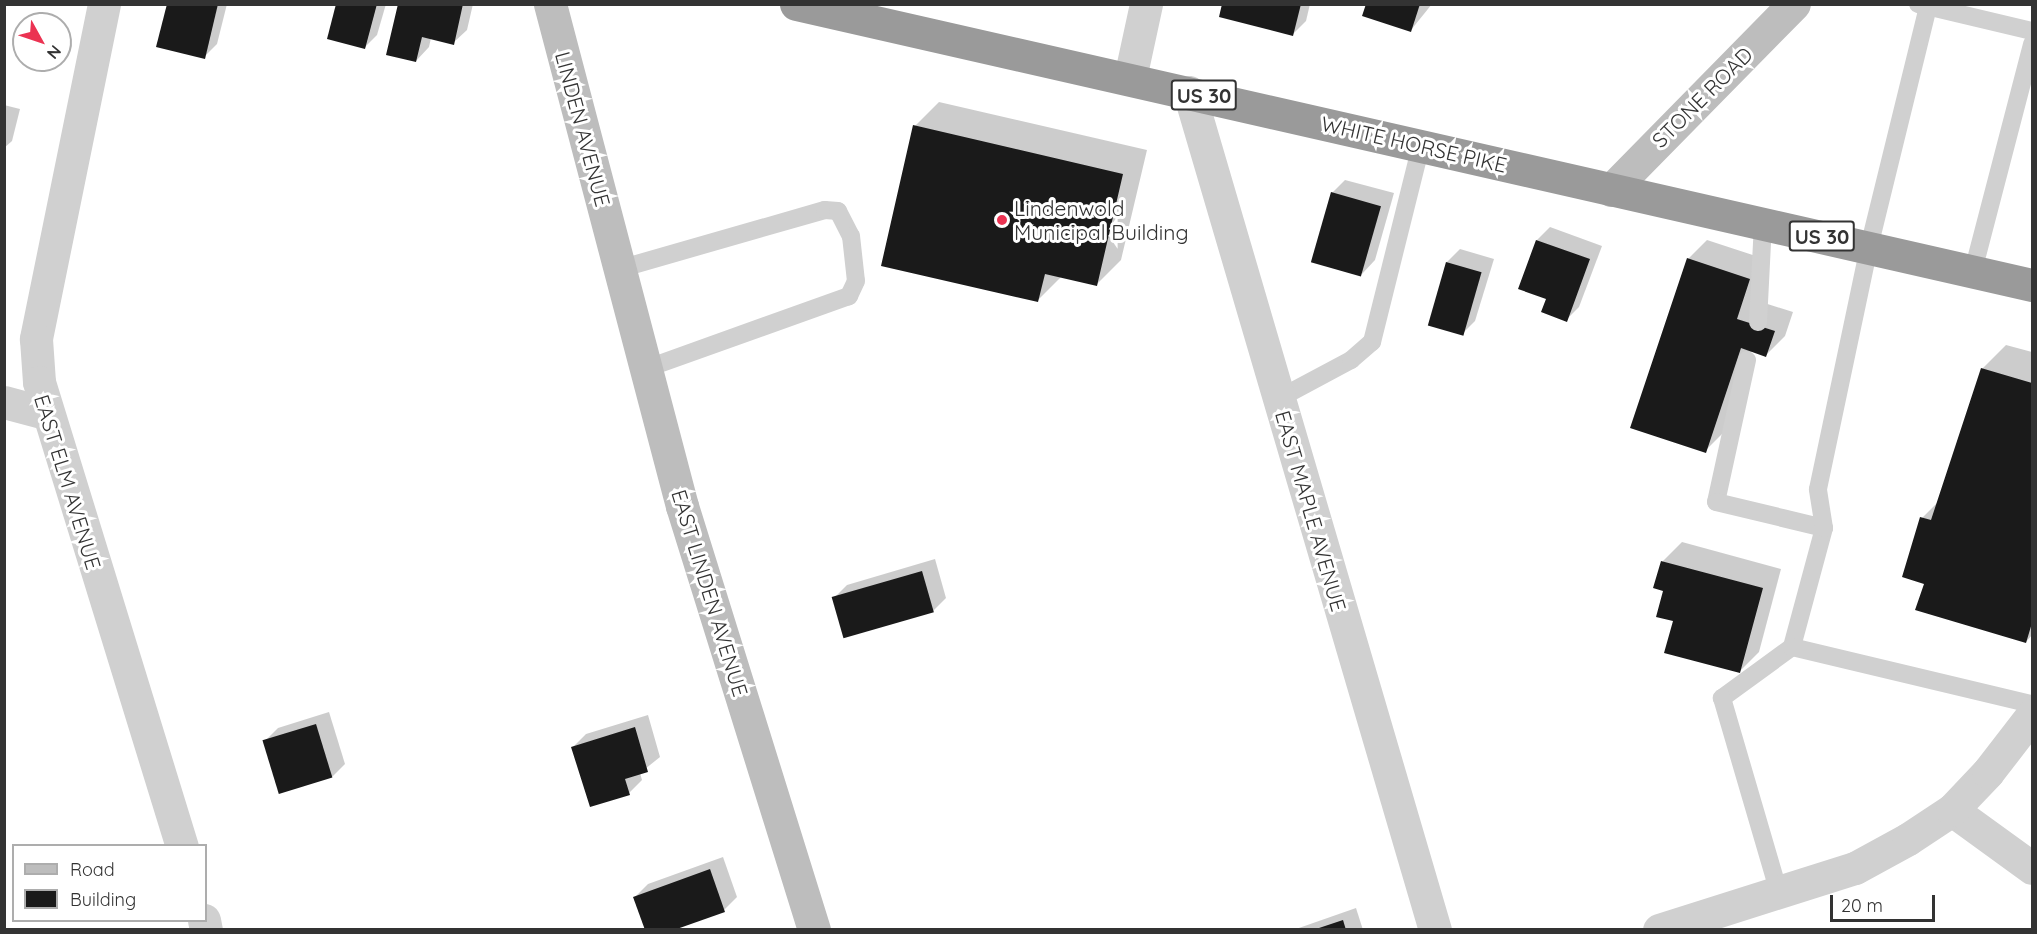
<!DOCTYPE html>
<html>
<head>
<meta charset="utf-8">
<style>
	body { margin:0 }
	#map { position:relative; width:2037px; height:934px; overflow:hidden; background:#fff; font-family:Quicksand,sans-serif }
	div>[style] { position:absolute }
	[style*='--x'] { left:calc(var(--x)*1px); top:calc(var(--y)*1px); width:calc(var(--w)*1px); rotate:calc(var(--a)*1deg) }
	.shadow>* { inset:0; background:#0003 }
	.building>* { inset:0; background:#1a1a1a; transform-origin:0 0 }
	.lane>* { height:18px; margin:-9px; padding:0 9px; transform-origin:9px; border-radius:9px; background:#d0d0d0 }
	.street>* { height:33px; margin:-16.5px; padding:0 16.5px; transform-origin:16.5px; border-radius:16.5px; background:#d0d0d0 }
	.secondary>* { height:33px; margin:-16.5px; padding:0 16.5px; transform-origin:16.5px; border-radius:16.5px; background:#bdbdbd }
	.highway>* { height:33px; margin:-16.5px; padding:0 16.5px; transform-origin:16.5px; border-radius:16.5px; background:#9a9a9a }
	.dots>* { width:16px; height:16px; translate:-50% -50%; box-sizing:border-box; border:3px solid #fff; border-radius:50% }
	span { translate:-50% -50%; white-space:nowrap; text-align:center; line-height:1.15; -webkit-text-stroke:6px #fff; paint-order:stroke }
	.shield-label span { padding:2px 4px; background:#fff; border:2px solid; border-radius:4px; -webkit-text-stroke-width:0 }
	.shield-label { font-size:20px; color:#333; font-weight:700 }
	.street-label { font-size:21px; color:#333 }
	.poi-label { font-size:21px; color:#333 }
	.left { translate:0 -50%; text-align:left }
	.frame { position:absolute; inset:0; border:6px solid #333; pointer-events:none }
	.legend { position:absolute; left:12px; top:844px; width:195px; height:78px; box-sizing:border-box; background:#fff; border:2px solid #adadad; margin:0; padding:8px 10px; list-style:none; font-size:18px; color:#333 }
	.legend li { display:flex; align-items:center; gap:12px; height:30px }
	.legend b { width:30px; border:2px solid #adadad }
	.north { position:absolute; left:12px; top:12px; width:60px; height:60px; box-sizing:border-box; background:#fff; border:2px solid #adadad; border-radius:50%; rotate:130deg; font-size:16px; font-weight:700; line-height:24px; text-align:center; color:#333 }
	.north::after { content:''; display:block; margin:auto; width:21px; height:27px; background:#eb3352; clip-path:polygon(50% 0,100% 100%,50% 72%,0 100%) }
	.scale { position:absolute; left:1830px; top:895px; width:105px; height:27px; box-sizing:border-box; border:3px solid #333; border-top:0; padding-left:8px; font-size:18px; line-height:21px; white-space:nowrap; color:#333; -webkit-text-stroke:4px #fff; paint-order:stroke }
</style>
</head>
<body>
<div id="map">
	<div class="shadow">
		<i style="clip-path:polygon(168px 4px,227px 4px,217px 44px,204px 57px)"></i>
		<i style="clip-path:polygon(338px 4px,386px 4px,377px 35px,364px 48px)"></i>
		<i style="clip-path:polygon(399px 4px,473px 4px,467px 30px,453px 43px,431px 38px,429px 47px,416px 61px)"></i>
		<i style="clip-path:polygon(1224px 4px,1310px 4px,1306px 21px,1293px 34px)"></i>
		<i style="clip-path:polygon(1367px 4px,1432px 4px,1411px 30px)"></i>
		<i style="clip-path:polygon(939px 102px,1147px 150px,1121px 260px,1097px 284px,1062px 276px,1038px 300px,915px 126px)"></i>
		<i style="clip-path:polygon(4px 105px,20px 109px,12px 141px,4px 148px)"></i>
		<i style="clip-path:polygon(1345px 180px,1394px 193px,1375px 260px,1362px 274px,1332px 193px)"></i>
		<i style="clip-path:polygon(1550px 227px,1602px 246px,1579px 307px,1566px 320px,1548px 298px,1537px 240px)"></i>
		<i style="clip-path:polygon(1707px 240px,1768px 260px,1755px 300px,1793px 312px,1785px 336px,1766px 355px,1752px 350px,1724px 432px,1705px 451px,1688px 259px)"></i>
		<i style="clip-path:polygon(1460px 249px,1494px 259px,1475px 321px,1462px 334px,1447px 262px)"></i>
		<i style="clip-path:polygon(2006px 345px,2032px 352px,2032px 635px,2026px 642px,1925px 583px,1922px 518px,1940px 500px,1982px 369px)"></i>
		<i style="clip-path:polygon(1682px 542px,1781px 569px,1759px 652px,1740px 671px,1675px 620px,1663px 561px)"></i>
		<i style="clip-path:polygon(935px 559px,946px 598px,933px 611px,834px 598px,847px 585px)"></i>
		<i style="clip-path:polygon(329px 712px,345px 764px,332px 777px,265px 741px,278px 728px)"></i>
		<i style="clip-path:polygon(648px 715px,660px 757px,640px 773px,642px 780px,629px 793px,573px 747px,586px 734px)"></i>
		<i style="clip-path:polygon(723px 857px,737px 897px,724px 910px,635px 897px,648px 884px)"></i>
		<i style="clip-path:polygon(1356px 908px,1363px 930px,1295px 930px,1296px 929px)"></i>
	</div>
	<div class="building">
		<i style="clip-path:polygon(167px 4px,218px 4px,205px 59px,156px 47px)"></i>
		<i style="clip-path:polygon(336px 4px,377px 4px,365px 49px,327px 39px)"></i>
		<i style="clip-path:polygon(398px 4px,463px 4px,454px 45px,422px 37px,416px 62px,386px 55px)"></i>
		<i style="clip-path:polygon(1222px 4px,1301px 4px,1293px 36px,1219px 17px)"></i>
		<i style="clip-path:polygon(1366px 4px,1420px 4px,1411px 32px,1362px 16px)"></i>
		<i style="clip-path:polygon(913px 125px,1123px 174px,1097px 286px,1045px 274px,1038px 302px,881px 266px)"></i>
		<i style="left:1331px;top:192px;width:52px;height:73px;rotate:16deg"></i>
		<i style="clip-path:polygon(1536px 240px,1590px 259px,1567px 322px,1541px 312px,1546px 299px,1518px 289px)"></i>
		<i style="clip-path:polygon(1687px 258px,1750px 279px,1737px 319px,1775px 331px,1766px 357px,1741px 348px,1706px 453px,1630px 428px)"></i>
		<i style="left:1446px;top:262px;width:37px;height:66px;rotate:16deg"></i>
		<i style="clip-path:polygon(1981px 368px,2032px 383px,2032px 623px,2026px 643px,1915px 610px,1924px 584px,1902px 577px,1920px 517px,1931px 520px)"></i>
		<i style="clip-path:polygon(1661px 561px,1763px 588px,1740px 673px,1664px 653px,1673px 621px,1656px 617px,1663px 591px,1653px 588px)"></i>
		<i style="left:922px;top:571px;width:43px;height:94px;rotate:74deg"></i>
		<i style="left:316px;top:724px;width:56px;height:56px;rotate:73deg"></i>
		<i style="clip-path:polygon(635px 727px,648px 772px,625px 779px,630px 795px,590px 807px,571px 747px)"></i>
		<i style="clip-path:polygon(710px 869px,725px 912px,674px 930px,645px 930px,633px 897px)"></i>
		<i style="clip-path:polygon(1343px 920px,1346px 930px,1316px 930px,1316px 929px)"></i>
	</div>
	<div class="lane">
		<i style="--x:1918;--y:4;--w:117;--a:13.3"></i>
		<i style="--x:619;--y:269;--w:214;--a:-16"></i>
		<i style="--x:825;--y:210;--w:13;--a:4"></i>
		<i style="--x:838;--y:211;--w:28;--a:63"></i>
		<i style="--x:851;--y:236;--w:45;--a:83.7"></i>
		<i style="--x:856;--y:281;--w:17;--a:115"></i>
		<i style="--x:849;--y:296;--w:217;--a:160.3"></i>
		<i style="--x:1973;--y:271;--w:235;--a:-75.4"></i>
		<i style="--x:1758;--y:322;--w:100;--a:-87.1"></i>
		<i style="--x:1747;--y:360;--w:145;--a:102.3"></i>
		<i style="--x:1716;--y:502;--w:111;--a:13.5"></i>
		<i style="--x:1824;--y:528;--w:123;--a:105.1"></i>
		<i style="--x:1792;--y:647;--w:87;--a:143.9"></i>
		<i style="--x:1722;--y:698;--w:203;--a:73.7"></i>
		<i style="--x:1278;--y:399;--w:83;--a:-28.1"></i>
		<i style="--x:1351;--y:360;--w:28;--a:-41"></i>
		<i style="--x:1372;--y:342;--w:202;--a:-76"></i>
		<i style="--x:1824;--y:528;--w:39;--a:-99"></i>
		<i style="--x:1818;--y:489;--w:247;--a:-78.1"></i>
		<i style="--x:1869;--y:247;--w:247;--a:-76.2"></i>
		<i style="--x:1792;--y:647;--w:247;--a:13.4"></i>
	</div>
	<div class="street">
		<i style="--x:104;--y:4;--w:342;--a:101.5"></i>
		<i style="--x:36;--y:339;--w:43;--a:86"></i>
		<i style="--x:39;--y:382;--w:486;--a:72.9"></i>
		<i style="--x:1130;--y:78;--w:76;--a:-77.8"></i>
		<i style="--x:1189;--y:92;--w:873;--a:73.64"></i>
		<i style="--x:4;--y:402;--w:42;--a:15"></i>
		<i style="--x:1952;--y:810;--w:99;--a:35.9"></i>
		<i style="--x:204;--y:920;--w:10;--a:79"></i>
		<i style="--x:1659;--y:930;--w:206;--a:-17.6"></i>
		<i style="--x:1855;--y:868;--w:60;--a:-28.7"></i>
		<i style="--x:1908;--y:839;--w:53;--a:-33.4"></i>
		<i style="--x:1952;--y:810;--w:52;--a:-46.5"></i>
		<i style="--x:1988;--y:772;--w:72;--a:-52.3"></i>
	</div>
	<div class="secondary">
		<i style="--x:550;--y:4;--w:519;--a:75.27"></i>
		<i style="--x:682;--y:506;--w:444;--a:72.7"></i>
		<i style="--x:1611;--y:190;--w:261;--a:-45.5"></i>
	</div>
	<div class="highway">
		<i style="--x:796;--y:4;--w:1268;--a:12.81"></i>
	</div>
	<div class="dots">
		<i style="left:1002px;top:220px;background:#eb3352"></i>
	</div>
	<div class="shield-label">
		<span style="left:1204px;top:95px">US 30</span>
		<span style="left:1822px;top:236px">US 30</span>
	</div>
	<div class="street-label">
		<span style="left:1702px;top:97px;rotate:-45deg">STONE ROAD</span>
		<span style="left:583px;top:129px;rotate:75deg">LINDEN AVENUE</span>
		<span style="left:1414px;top:144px;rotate:13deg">WHITE HORSE PIKE</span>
		<span style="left:68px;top:482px;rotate:73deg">EAST ELM AVENUE</span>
		<span style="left:1311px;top:511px;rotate:74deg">EAST MAPLE AVENUE</span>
		<span style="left:710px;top:593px;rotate:73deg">EAST LINDEN AVENUE</span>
	</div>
	<div class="poi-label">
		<span class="left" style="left:1014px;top:220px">Lindenwold<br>Municipal Building</span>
	</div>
	<div class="frame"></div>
	<ul class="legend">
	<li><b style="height:8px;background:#bdbdbd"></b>Road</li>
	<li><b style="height:16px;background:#1a1a1a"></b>Building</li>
	</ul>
	<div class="north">N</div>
	<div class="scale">20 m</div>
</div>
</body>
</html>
